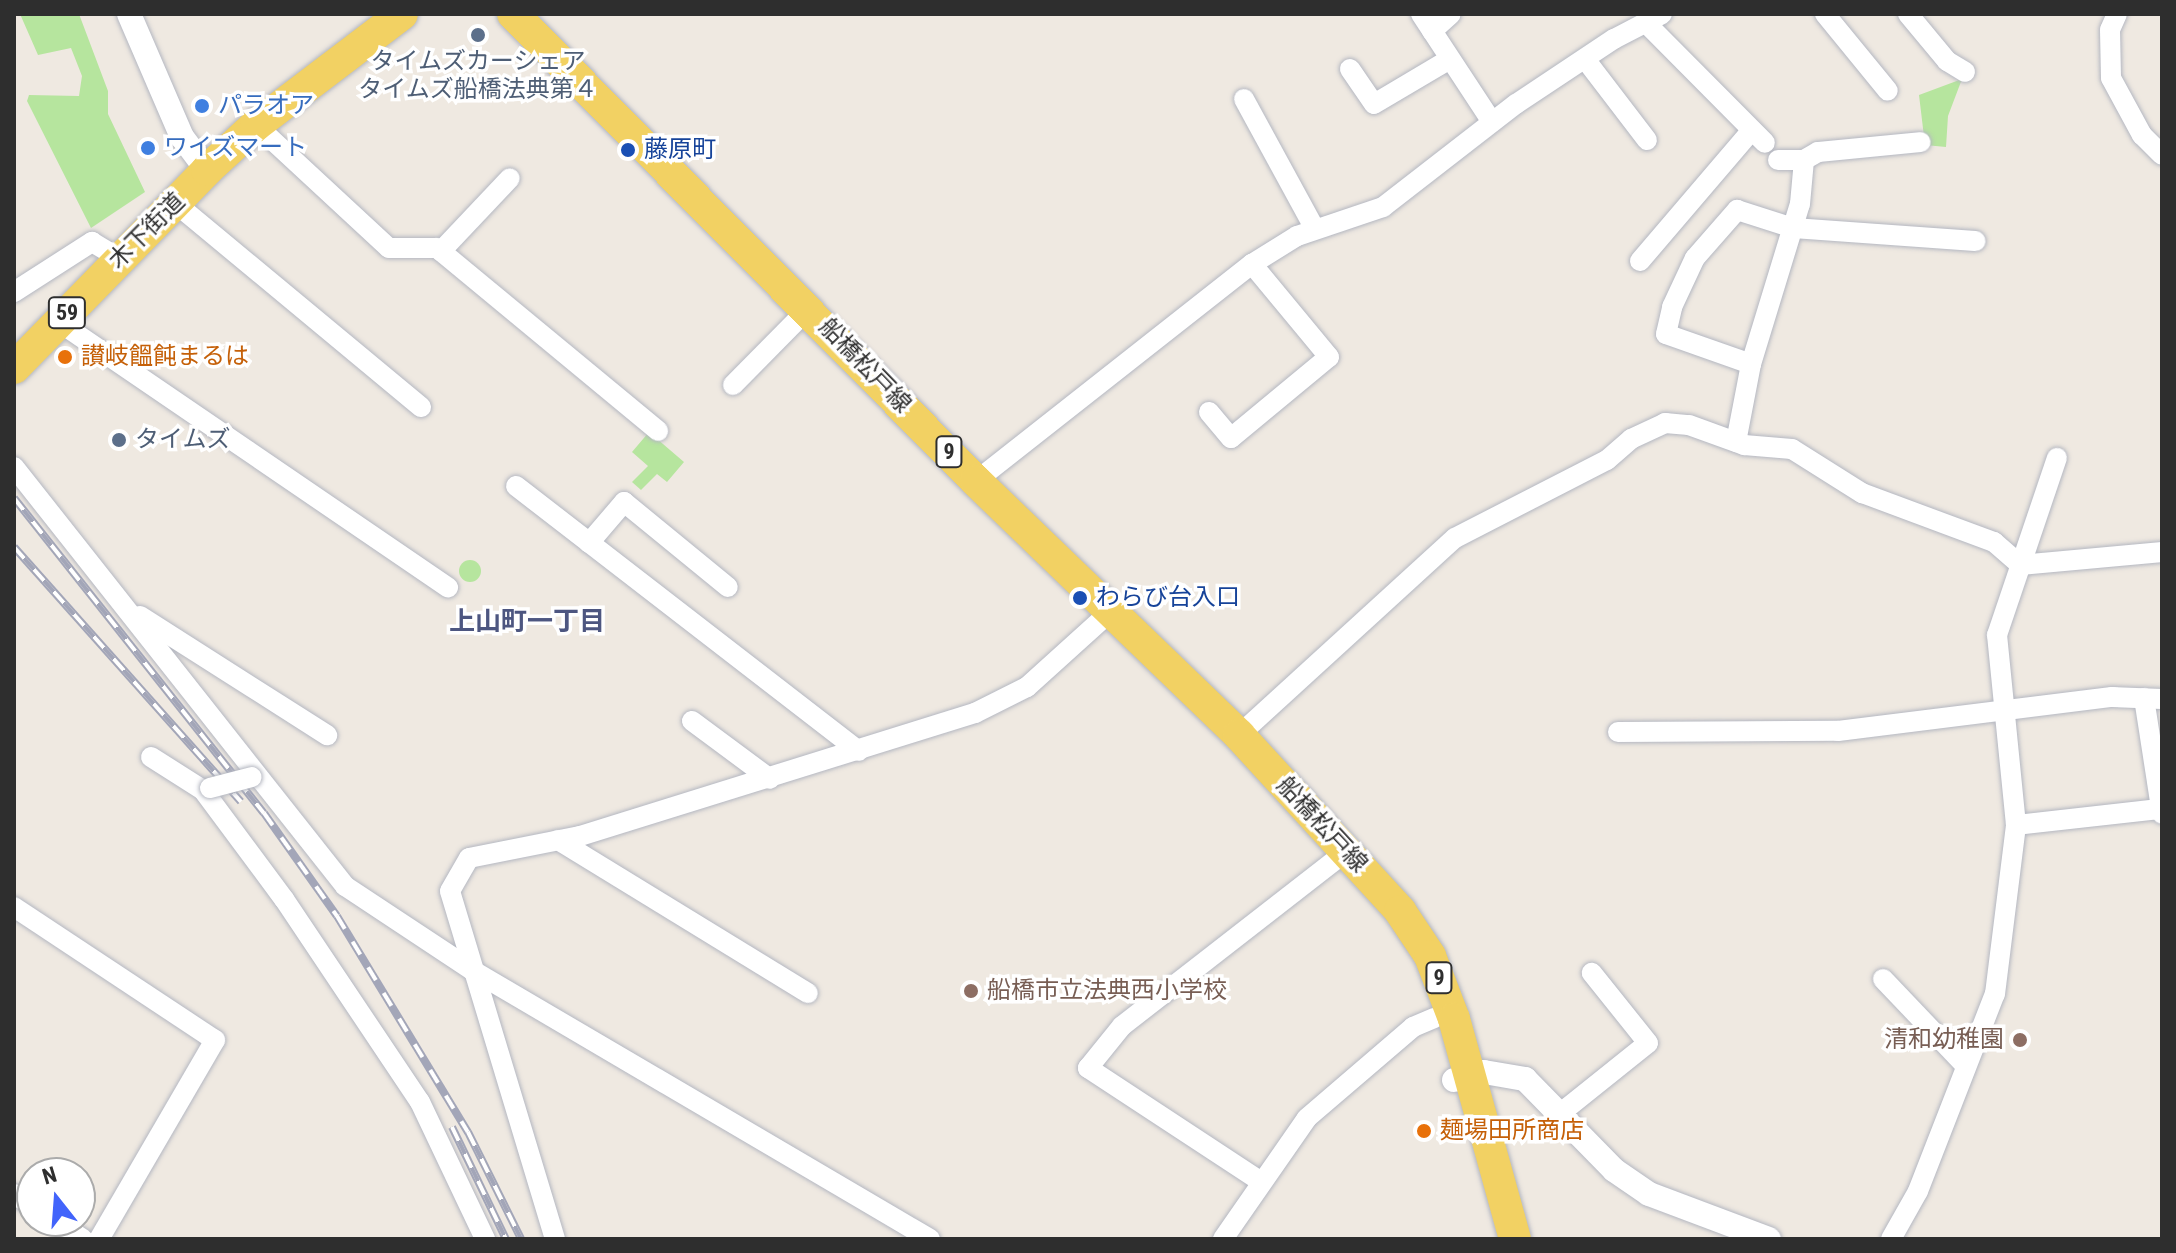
<!DOCTYPE html>
<html>
<head>
<meta charset="utf-8">
<style>
	body { margin:0 }
	#map { position:relative; width:2176px; height:1253px; overflow:hidden; background:#efe9e1; font-family:"Roboto Condensed","Noto Sans JP",sans-serif }
	div>[style] { position:absolute }
	[style*='--x'] { left:calc(var(--x)*1px); top:calc(var(--y)*1px); width:calc(var(--w)*1px); rotate:calc(var(--a)*1deg) }
	.green>* { inset:0; background:#b6e59e }
	.round { border-radius:50% }
	.roads { filter:drop-shadow(0 0 2px #b4b7c1) drop-shadow(0 0 2px #b4b7c1) }
	.minor>* { height:20px; margin:-10px; padding:0 10px; transform-origin:10px; border-radius:10px; background:#fff }
	.tertiary>* { height:24px; margin:-12px; padding:0 12px; transform-origin:12px; border-radius:12px; background:#fff }
	.primary>* { height:32px; margin:-16px; padding:0 16px; transform-origin:16px; border-radius:16px; background:#f2d163 }
	.rail>* { height:8px; margin-top:-4px; transform-origin:0; background:repeating-linear-gradient(90deg,#fff 0 15px,#a3a6b8 0 30px); box-sizing:border-box; border-block:2px solid #a3a6b8 }
	.bridges { filter:drop-shadow(0 0 2px #b4b7c1) drop-shadow(0 0 2px #b4b7c1) }
	.minor-bridge>* { height:20px; margin:-10px; padding:0 10px; transform-origin:10px; border-radius:10px; background:#fff }
	.dots>* { width:22px; height:22px; translate:-50% -50%; box-sizing:border-box; border:4px solid #fff; border-radius:50% }
	span { translate:-50% -50%; white-space:nowrap; text-align:center; line-height:1.15; -webkit-text-stroke:7px #fff; paint-order:stroke }
	.shield-label span { padding:2px 6px; background:#fff; border:2px solid; border-radius:6px; -webkit-text-stroke-width:0 }
	.shield-label { font-size:22px; color:#2e2e2e; font-weight:700 }
	.service-label { font-size:24px; color:#4e5e75 }
	.left { translate:0 -50%; text-align:left }
	.shop-label { font-size:24px; color:#366cbe }
	.transit-label { font-size:24px; color:#164399 }
	.street-label { font-size:24px; color:#2e2e2e }
	.food-label { font-size:24px; color:#c56008 }
	.education-label { font-size:24px; color:#785e54 }
	.right { translate:-100% -50%; text-align:right }
	.neighbourhood-label { font-size:26px; color:#4d5680; font-weight:700 }
	.frame { position:absolute; inset:0; border:16px solid #2e2e2e; pointer-events:none }
	.north { position:absolute; left:16px; top:1157px; width:80px; height:80px; box-sizing:border-box; background:#fff; border:2px solid #ababab; border-radius:50%; rotate:343deg; font-size:22px; font-weight:700; line-height:32px; text-align:center; color:#2e2e2e }
	.north::after { content:''; display:block; margin:auto; width:28px; height:36px; background:#4264fb; clip-path:polygon(50% 0,100% 100%,50% 72%,0 100%) }
</style>
</head>
<body>
<div id="map">
	<div class="green">
		<i style="clip-path:polygon(20px 14px,79px 14px,108px 91px,108px 114px,145px 192px,91px 228px,27px 101px,29px 95px,79px 96px,82px 76px,71px 48px,38px 55px)"></i>
		<i style="clip-path:polygon(1962px 79px,1948px 116px,1946px 147px,1925px 145px,1919px 95px)"></i>
		<i style="clip-path:polygon(649px 432px,684px 462px,667px 482px,657px 474px,641px 490px,632px 482px,648px 466px,632px 452px)"></i>
		<i class="round" style="left:459px;top:560px;width:22px;height:22px"></i>
	</div>
	<div class="roads">
		<div class="minor">
			<i style="--x:1421;--y:14;--w:129;--a:56.7"></i>
			<i style="--x:1825;--y:14;--w:99;--a:50.7"></i>
			<i style="--x:1908;--y:14;--w:61;--a:50.3"></i>
			<i style="--x:1947;--y:61;--w:21;--a:31"></i>
			<i style="--x:2117;--y:14;--w:17;--a:114"></i>
			<i style="--x:2110;--y:30;--w:48;--a:88.8"></i>
			<i style="--x:2111;--y:78;--w:65;--a:61.5"></i>
			<i style="--x:2142;--y:135;--w:28;--a:45"></i>
			<i style="--x:1645;--y:22;--w:170;--a:45.2"></i>
			<i style="--x:1432;--y:31;--w:25;--a:-42"></i>
			<i style="--x:1585;--y:59;--w:102;--a:52.6"></i>
			<i style="--x:1350;--y:69;--w:42;--a:55.6"></i>
			<i style="--x:1374;--y:104;--w:88;--a:-30.6"></i>
			<i style="--x:1244;--y:99;--w:148;--a:61.4"></i>
			<i style="--x:256;--y:125;--w:181;--a:42.8"></i>
			<i style="--x:389;--y:248;--w:48;--a:0"></i>
			<i style="--x:437;--y:248;--w:287;--a:39.6"></i>
			<i style="--x:1778;--y:160;--w:26;--a:0"></i>
			<i style="--x:174;--y:202;--w:321;--a:39.7"></i>
			<i style="--x:441;--y:251;--w:100;--a:-46.6"></i>
			<i style="--x:1640;--y:261;--w:172;--a:-49.5"></i>
			<i style="--x:14;--y:292;--w:93;--a:-32.7"></i>
			<i style="--x:92;--y:242;--w:31;--a:31"></i>
			<i style="--x:59;--y:322;--w:471;--a:34.3"></i>
			<i style="--x:1751;--y:364;--w:90;--a:-160.6"></i>
			<i style="--x:1666;--y:334;--w:28;--a:-77"></i>
			<i style="--x:1672;--y:307;--w:54;--a:-64.9"></i>
			<i style="--x:1695;--y:258;--w:64;--a:-48.8"></i>
			<i style="--x:1737;--y:210;--w:59;--a:17.8"></i>
			<i style="--x:1793;--y:228;--w:183;--a:4.1"></i>
			<i style="--x:733;--y:385;--w:107;--a:-45.4"></i>
			<i style="--x:1209;--y:412;--w:34;--a:50"></i>
			<i style="--x:1231;--y:438;--w:127;--a:-39.6"></i>
			<i style="--x:1329;--y:357;--w:121;--a:-129.6"></i>
			<i style="--x:1736;--y:442;--w:79;--a:-79.1"></i>
			<i style="--x:1751;--y:364;--w:167;--a:-73"></i>
			<i style="--x:1800;--y:204;--w:44;--a:-84.8"></i>
			<i style="--x:1804;--y:160;--w:16;--a:-30"></i>
			<i style="--x:1818;--y:152;--w:103;--a:-5.5"></i>
			<i style="--x:14;--y:467;--w:534;--a:51.69"></i>
			<i style="--x:345;--y:886;--w:152;--a:33.5"></i>
			<i style="--x:472;--y:970;--w:531;--a:30.43"></i>
			<i style="--x:976;--y:481;--w:351;--a:-38.2"></i>
			<i style="--x:1252;--y:264;--w:53;--a:-31.9"></i>
			<i style="--x:1297;--y:236;--w:91;--a:-18.6"></i>
			<i style="--x:1383;--y:207;--w:168;--a:-37.8"></i>
			<i style="--x:1516;--y:104;--w:118;--a:-33.6"></i>
			<i style="--x:1614;--y:39;--w:54;--a:-27.5"></i>
			<i style="--x:516;--y:486;--w:433;--a:37.7"></i>
			<i style="--x:589;--y:543;--w:54;--a:-49.5"></i>
			<i style="--x:624;--y:502;--w:134;--a:39.3"></i>
			<i style="--x:140;--y:616;--w:222;--a:32.5"></i>
			<i style="--x:2144;--y:698;--w:117;--a:81.2"></i>
			<i style="--x:692;--y:721;--w:97;--a:36.6"></i>
			<i style="--x:1618;--y:732;--w:220;--a:-0.3"></i>
			<i style="--x:1838;--y:731;--w:276;--a:-7.1"></i>
			<i style="--x:2112;--y:697;--w:50;--a:2.3"></i>
			<i style="--x:1239;--y:735;--w:292;--a:-42.4"></i>
			<i style="--x:1455;--y:538;--w:171;--a:-27.2"></i>
			<i style="--x:1607;--y:460;--w:32;--a:-41"></i>
			<i style="--x:1631;--y:439;--w:38;--a:-25"></i>
			<i style="--x:1665;--y:423;--w:24;--a:5"></i>
			<i style="--x:1689;--y:425;--w:59;--a:20"></i>
			<i style="--x:1744;--y:445;--w:48;--a:4.8"></i>
			<i style="--x:1792;--y:449;--w:83;--a:32.2"></i>
			<i style="--x:1862;--y:493;--w:141;--a:20.4"></i>
			<i style="--x:1994;--y:542;--w:35;--a:41"></i>
			<i style="--x:2020;--y:565;--w:143;--a:-5.2"></i>
			<i style="--x:151;--y:757;--w:62;--a:32.4"></i>
			<i style="--x:203;--y:790;--w:136;--a:53.4"></i>
			<i style="--x:284;--y:899;--w:244;--a:56.2"></i>
			<i style="--x:420;--y:1102;--w:152;--a:64.6"></i>
			<i style="--x:2016;--y:825;--w:143;--a:-6.4"></i>
			<i style="--x:558;--y:840;--w:293;--a:31.5"></i>
			<i style="--x:14;--y:907;--w:241;--a:33.5"></i>
			<i style="--x:215;--y:1040;--w:230;--a:120.2"></i>
			<i style="--x:1883;--y:979;--w:119;--a:46.4"></i>
			<i style="--x:1562;--y:1112;--w:110;--a:-38.7"></i>
			<i style="--x:1648;--y:1043;--w:90;--a:-128.7"></i>
			<i style="--x:1260;--y:1181;--w:206;--a:-146.7"></i>
			<i style="--x:1088;--y:1068;--w:54;--a:-51"></i>
			<i style="--x:1122;--y:1026;--w:285;--a:-37.9"></i>
			<i style="--x:14;--y:1194;--w:22;--a:34"></i>
			<i style="--x:55;--y:1221;--w:33;--a:33"></i>
			<i style="--x:555;--y:1239;--w:363;--a:-106.8"></i>
			<i style="--x:450;--y:891;--w:38;--a:-60"></i>
			<i style="--x:469;--y:858;--w:113;--a:-11.2"></i>
			<i style="--x:580;--y:836;--w:414;--a:-17.3"></i>
			<i style="--x:975;--y:713;--w:58;--a:-26.6"></i>
			<i style="--x:1027;--y:687;--w:113;--a:-42.1"></i>
			<i style="--x:1223;--y:1239;--w:147;--a:-55.2"></i>
			<i style="--x:1307;--y:1118;--w:140;--a:-40.6"></i>
			<i style="--x:1413;--y:1027;--w:23;--a:-23"></i>
			<i style="--x:1891;--y:1239;--w:55;--a:-60.6"></i>
			<i style="--x:1918;--y:1191;--w:212;--a:-68.7"></i>
			<i style="--x:1995;--y:994;--w:170;--a:-82.9"></i>
			<i style="--x:2016;--y:825;--w:191;--a:-95.7"></i>
			<i style="--x:1997;--y:635;--w:187;--a:-71.3"></i>
		</div>
		<div class="tertiary">
			<i style="--x:129;--y:14;--w:134;--a:66.7"></i>
			<i style="--x:182;--y:137;--w:41;--a:52.9"></i>
			<i style="--x:1454;--y:1080;--w:31;--a:-15"></i>
			<i style="--x:1484;--y:1072;--w:42;--a:9.7"></i>
			<i style="--x:1525;--y:1079;--w:127;--a:45.6"></i>
			<i style="--x:1614;--y:1170;--w:42;--a:34.4"></i>
			<i style="--x:1649;--y:1194;--w:128;--a:20.6"></i>
		</div>
		<div class="primary">
			<i style="--x:513;--y:14;--w:658;--a:45.25"></i>
			<i style="--x:976;--y:481;--w:366;--a:44"></i>
			<i style="--x:1239;--y:735;--w:239;--a:47.5"></i>
			<i style="--x:1400;--y:911;--w:54;--a:56.3"></i>
			<i style="--x:1430;--y:956;--w:67;--a:69.1"></i>
			<i style="--x:1454;--y:1019;--w:228;--a:74.5"></i>
			<i style="--x:14;--y:368;--w:277;--a:-45.7"></i>
			<i style="--x:207;--y:170;--w:67;--a:-42.6"></i>
			<i style="--x:256;--y:125;--w:183;--a:-37.2"></i>
		</div>
	</div>
	<div class="rail">
		<i style="--x:14;--y:498;--w:402;--a:51.6"></i>
		<i style="--x:264;--y:813;--w:126;--a:54.7"></i>
		<i style="--x:337;--y:916;--w:253;--a:58.8"></i>
		<i style="--x:468;--y:1132;--w:119;--a:63.6"></i>
		<i style="--x:14;--y:547;--w:341;--a:48.3"></i>
		<i style="--x:452;--y:1127;--w:124;--a:64.3"></i>
	</div>
	<div class="bridges">
		<div class="minor-bridge">
			<i style="--x:210;--y:788;--w:43;--a:-14.7"></i>
		</div>
	</div>
	<div class="dots">
		<i style="left:478px;top:35px;background:#5c6f8a"></i>
		<i style="left:202px;top:106px;background:#3f7fe0"></i>
		<i style="left:148px;top:148px;background:#3f7fe0"></i>
		<i style="left:628px;top:150px;background:#1a4fb4"></i>
		<i style="left:65px;top:357px;background:#e8710a"></i>
		<i style="left:119px;top:440px;background:#5c6f8a"></i>
		<i style="left:1080px;top:598px;background:#1a4fb4"></i>
		<i style="left:971px;top:991px;background:#8d6e63"></i>
		<i style="left:2020px;top:1040px;background:#8d6e63"></i>
		<i style="left:1424px;top:1131px;background:#e8710a"></i>
	</div>
	<div class="shield-label">
		<span style="left:67px;top:313px">59</span>
		<span style="left:949px;top:452px">9</span>
		<span style="left:1439px;top:978px">9</span>
	</div>
	<div class="service-label">
		<span style="left:478px;top:76px">タイムズカーシェア<br>タイムズ船橋法典第４</span>
		<span class="left" style="left:135px;top:440px">タイムズ</span>
	</div>
	<div class="shop-label">
		<span class="left" style="left:218px;top:106px">パラオア</span>
		<span class="left" style="left:164px;top:148px">ワイズマート</span>
	</div>
	<div class="transit-label">
		<span class="left" style="left:644px;top:150px">藤原町</span>
		<span class="left" style="left:1096px;top:598px">わらび台入口</span>
	</div>
	<div class="street-label">
		<span style="left:147px;top:231px;rotate:-45deg">木下街道</span>
		<span style="left:865px;top:366px;rotate:46deg">船橋松戸線</span>
		<span style="left:1322px;top:825px;rotate:47deg">船橋松戸線</span>
	</div>
	<div class="food-label">
		<span class="left" style="left:81px;top:357px">讃岐饂飩まるは</span>
		<span class="left" style="left:1440px;top:1131px">麺場田所商店</span>
	</div>
	<div class="education-label">
		<span class="left" style="left:987px;top:991px">船橋市立法典西小学校</span>
		<span class="right" style="left:2004px;top:1040px">清和幼稚園</span>
	</div>
	<div class="neighbourhood-label">
		<span style="left:527px;top:622px">上山町一丁目</span>
	</div>
	<div class="frame"></div>
	<div class="north">N</div>
</div>
</body>
</html>
